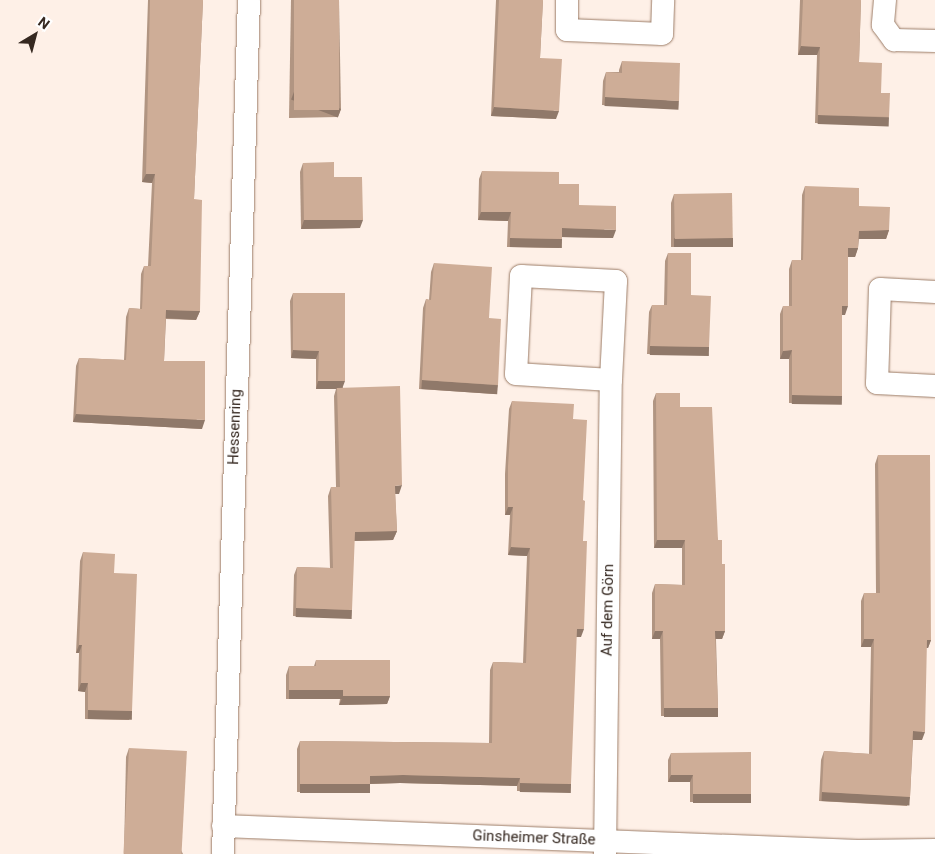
<!DOCTYPE html>
<html>
<head>
<meta charset="utf-8">
<style>
	body { margin:0 }
	#map { position:relative; width:935px; height:854px; overflow:hidden; background:#fef0e7; font-family:Roboto,sans-serif }
	div>[style] { position:absolute }
	[style*='--x'] { left:calc(var(--x)*1px); top:calc(var(--y)*1px); width:calc(var(--w)*1px); rotate:calc(var(--a)*1deg) }
	.roads { filter:drop-shadow(0 0 1px #9c7d68) drop-shadow(0 0 1px #9c7d68) }
	.street>* { height:22px; margin:-11px; padding:0 11px; transform-origin:11px; border-radius:11px; background:#fff }
	.wall>* { inset:0; background:#b19582 }
	.shaded-wall>* { inset:0; background:#90796a; transform-origin:0 0 }
	.building>* { inset:0; background:#cead97; transform-origin:0 0 }
	span { translate:-50% -50%; white-space:nowrap; text-align:center; line-height:1.15; -webkit-text-stroke:5px #fff; paint-order:stroke }
	.street-label { font-size:15px; color:#352820 }
	.north { position:absolute; left:10px; top:10px; width:50px; height:50px; -webkit-text-stroke:4px #fff; paint-order:stroke; rotate:37deg; font-size:14px; font-weight:700; line-height:20px; text-align:center; color:#352820 }
	.north::after { content:''; display:block; margin:auto; width:18px; height:22px; background:#352820; clip-path:polygon(50% 0,100% 100%,50% 72%,0 100%) }
</style>
</head>
<body>
<div id="map">
	<div class="roads">
		<div class="street">
			<i style="--x:567;--y:0;--w:30;--a:90"></i>
			<i style="--x:567;--y:30;--w:95;--a:2.4"></i>
			<i style="--x:662;--y:34;--w:34;--a:-88"></i>
			<i style="--x:885;--y:0;--w:25;--a:95"></i>
			<i style="--x:883;--y:25;--w:19;--a:54"></i>
			<i style="--x:894;--y:40;--w:41;--a:1.4"></i>
			<i style="--x:935;--y:292;--w:55;--a:-176.9"></i>
			<i style="--x:880;--y:289;--w:94;--a:91.8"></i>
			<i style="--x:877;--y:383;--w:58;--a:3"></i>
			<i style="--x:223;--y:826;--w:635;--a:2.25"></i>
			<i style="--x:858;--y:851;--w:77;--a:-0.7"></i>
			<i style="--x:223;--y:854;--w:854;--a:-88.26"></i>
			<i style="--x:605;--y:854;--w:474;--a:-89.3"></i>
			<i style="--x:611;--y:380;--w:99;--a:-87.1"></i>
			<i style="--x:616;--y:281;--w:95;--a:-177"></i>
			<i style="--x:521;--y:276;--w:98;--a:92.9"></i>
			<i style="--x:516;--y:374;--w:95;--a:3.6"></i>
		</div>
	</div>
	<div class="wall">
		<i style="clip-path:polygon(148px 0,203px 0,194px 199px,200px 311px,196px 320px,166px 319px,164px 361px,202px 429px,73px 422px,76px 366px,79px 358px,124px 360px,126px 317px,129px 308px,140px 309px,141px 274px,144px 266px,148px 266px,152px 183px,142px 182px)"></i>
		<i style="clip-path:polygon(291px 0,339px 0,341px 109px,338px 117px,289px 118px)"></i>
		<i style="clip-path:polygon(496px 0,543px 0,540px 58px,556px 119px,491px 116px)"></i>
		<i style="clip-path:polygon(800px 0,861px 0,859px 62px,881px 93px,889px 117px,886px 125px,815px 123px,817px 55px,798px 55px)"></i>
		<i style="clip-path:polygon(622px 61px,676px 109px,602px 105px,603px 81px,606px 72px,619px 72px,619px 70px)"></i>
		<i style="clip-path:polygon(303px 163px,334px 177px,360px 228px,301px 229px,300px 172px)"></i>
		<i style="clip-path:polygon(482px 171px,559px 184px,579px 205px,613px 238px,562px 237px,559px 248px,507px 247px,508px 221px,478px 220px,479px 179px)"></i>
		<i style="clip-path:polygon(805px 186px,859px 206px,889px 230px,886px 239px,859px 239px,858px 248px,855px 257px,848px 257px,845px 315px,842px 315px,842px 396px,839px 404px,789px 403px,789px 359px,780px 359px,780px 314px,783px 306px,789px 306px,789px 269px,792px 260px,801px 260px,802px 195px)"></i>
		<i style="clip-path:polygon(674px 194px,730px 247px,671px 247px,671px 203px)"></i>
		<i style="clip-path:polygon(668px 253px,691px 295px,709px 347px,707px 355px,647px 354px,649px 312px,652px 305px,664px 305px,665px 261px)"></i>
		<i style="clip-path:polygon(434px 263px,489px 318px,498px 385px,495px 394px,419px 389px,423px 308px,426px 299px,429px 300px,431px 272px)"></i>
		<i style="clip-path:polygon(293px 293px,399px 494px,395px 494px,397px 531px,393px 540px,354px 541px,349px 618px,293px 616px,294px 575px,297px 567px,330px 568px,328px 496px,331px 487px,336px 487px,334px 396px,336px 389px,316px 389px,316px 359px,291px 358px,290px 301px)"></i>
		<i style="clip-path:polygon(656px 393px,680px 407px,718px 540px,722px 564px,725px 631px,722px 639px,716px 639px,718px 708px,715px 716px,661px 716px,660px 639px,652px 639px,652px 593px,655px 584px,682px 585px,682px 548px,654px 548px,653px 401px)"></i>
		<i style="clip-path:polygon(512px 401px,573px 419px,583px 500px,583px 541px,581px 637px,576px 637px,568px 792px,517px 791px,517px 786px,400px 783px,370px 784px,367px 792px,297px 792px,297px 749px,300px 741px,489px 743px,490px 670px,493px 662px,523px 663px,527px 556px,508px 555px,510px 515px,505px 515px,505px 474px,509px 409px)"></i>
		<i style="clip-path:polygon(878px 455px,931px 640px,928px 648px,926px 648px,922px 740px,913px 740px,910px 797px,907px 806px,819px 801px,821px 760px,824px 751px,869px 754px,871px 647px,861px 647px,861px 601px,864px 593px,876px 593px,875px 464px)"></i>
		<i style="clip-path:polygon(83px 552px,114px 573px,132px 711px,129px 720px,85px 719px,85px 692px,78px 691px,79px 653px,76px 653px,80px 561px)"></i>
		<i style="clip-path:polygon(316px 660px,390px 696px,387px 704px,339px 705px,340px 699px,286px 699px,286px 675px,289px 666px,314px 666px)"></i>
		<i style="clip-path:polygon(129px 748px,183px 854px,124px 854px,126px 757px)"></i>
		<i style="clip-path:polygon(671px 753px,751px 794px,748px 802px,690px 802px,690px 782px,668px 782px,668px 760px)"></i>
	</div>
	<div class="shaded-wall">
		<i style="clip-path:polygon(801px 46px,820px 47px,817px 55px,798px 55px)"></i>
		<i style="left:605px;top:97px;width:74px;height:9px;rotate:3deg"></i>
		<i style="clip-path:polygon(494px 107px,559px 111px,556px 119px,491px 116px)"></i>
		<i style="left:341px;top:109px;width:9px;height:50px;rotate:111deg"></i>
		<i style="left:818px;top:115px;width:71px;height:9px;rotate:2deg"></i>
		<i style="clip-path:polygon(146px 174px,155px 174px,152px 183px,142px 182px)"></i>
		<i style="clip-path:polygon(481px 212px,511px 212px,508px 221px,478px 220px)"></i>
		<i style="clip-path:polygon(304px 220px,363px 220px,360px 228px,301px 229px)"></i>
		<i style="clip-path:polygon(562px 228px,616px 230px,613px 238px,559px 237px)"></i>
		<i style="clip-path:polygon(889px 230px,886px 239px,856px 239px,859px 231px)"></i>
		<i style="left:510px;top:238px;width:52px;height:9px;rotate:1deg"></i>
		<i style="left:674px;top:238px;width:59px;height:9px"></i>
		<i style="clip-path:polygon(848px 248px,858px 248px,855px 257px,845px 257px)"></i>
		<i style="clip-path:polygon(842px 306px,848px 306px,845px 315px,839px 315px)"></i>
		<i style="clip-path:polygon(166px 310px,200px 311px,196px 320px,163px 318px)"></i>
		<i style="left:650px;top:346px;width:59px;height:9px;rotate:1deg"></i>
		<i style="clip-path:polygon(293px 350px,319px 351px,316px 359px,291px 358px)"></i>
		<i style="clip-path:polygon(792px 350px,789px 359px,780px 359px,783px 351px)"></i>
		<i style="left:422px;top:380px;width:76px;height:9px;rotate:4deg"></i>
		<i style="clip-path:polygon(318px 381px,345px 381px,342px 389px,337px 388px,336px 389px,316px 389px)"></i>
		<i style="left:792px;top:395px;width:50px;height:9px;rotate:1deg"></i>
		<i style="clip-path:polygon(76px 414px,205px 420px,202px 429px,73px 422px)"></i>
		<i style="clip-path:polygon(402px 485px,399px 494px,392px 494px,395px 486px)"></i>
		<i style="clip-path:polygon(508px 507px,513px 507px,510px 515px,505px 515px)"></i>
		<i style="clip-path:polygon(397px 531px,393px 540px,352px 541px,355px 532px)"></i>
		<i style="clip-path:polygon(657px 540px,685px 540px,682px 548px,654px 548px)"></i>
		<i style="clip-path:polygon(511px 547px,530px 548px,527px 556px,508px 555px)"></i>
		<i style="left:296px;top:608px;width:56px;height:9px;rotate:2deg"></i>
		<i style="clip-path:polygon(577px 629px,584px 629px,581px 637px,574px 637px)"></i>
		<i style="clip-path:polygon(655px 631px,663px 631px,660px 639px,652px 639px)"></i>
		<i style="clip-path:polygon(715px 631px,725px 631px,722px 639px,712px 639px)"></i>
		<i style="clip-path:polygon(864px 639px,874px 639px,871px 647px,861px 647px)"></i>
		<i style="clip-path:polygon(927px 640px,931px 640px,928px 648px,923px 648px)"></i>
		<i style="clip-path:polygon(79px 645px,82px 645px,79px 653px,76px 653px)"></i>
		<i style="clip-path:polygon(81px 683px,88px 683px,85px 692px,78px 691px)"></i>
		<i style="left:289px;top:690px;width:54px;height:9px"></i>
		<i style="clip-path:polygon(343px 696px,390px 696px,387px 704px,339px 705px)"></i>
		<i style="left:664px;top:708px;width:54px;height:9px"></i>
		<i style="left:88px;top:710px;width:44px;height:9px;rotate:1deg"></i>
		<i style="clip-path:polygon(913px 731px,925px 732px,922px 740px,910px 740px)"></i>
		<i style="clip-path:polygon(403px 775px,520px 778px,517px 786px,400px 783px,367px 784px,370px 776px)"></i>
		<i style="clip-path:polygon(671px 775px,693px 775px,690px 782px,668px 782px)"></i>
		<i style="left:520px;top:783px;width:51px;height:9px;rotate:1deg"></i>
		<i style="left:300px;top:784px;width:70px;height:9px"></i>
		<i style="left:822px;top:792px;width:88px;height:9px;rotate:3deg"></i>
		<i style="left:693px;top:794px;width:58px;height:9px"></i>
	</div>
	<div class="building">
		<i style="clip-path:polygon(150px 0,203px 0,194px 199px,202px 200px,200px 311px,166px 310px,164px 361px,205px 361px,205px 420px,76px 414px,79px 358px,126px 360px,129px 308px,142px 309px,144px 266px,151px 266px,155px 174px,146px 174px)"></i>
		<i style="left:294px;top:0;width:45px;height:110px"></i>
		<i style="clip-path:polygon(499px 0,543px 0,540px 58px,562px 59px,559px 111px,494px 107px)"></i>
		<i style="clip-path:polygon(803px 0,861px 0,859px 62px,882px 63px,881px 93px,890px 93px,889px 117px,818px 115px,820px 47px,801px 46px)"></i>
		<i style="clip-path:polygon(622px 61px,680px 63px,679px 101px,605px 97px,606px 72px,622px 73px)"></i>
		<i style="clip-path:polygon(334px 162px,334px 177px,362px 177px,363px 220px,304px 220px,303px 163px)"></i>
		<i style="clip-path:polygon(482px 171px,559px 172px,559px 184px,579px 184px,579px 205px,616px 206px,616px 230px,562px 228px,562px 239px,510px 238px,511px 212px,481px 212px)"></i>
		<i style="clip-path:polygon(805px 186px,859px 188px,859px 206px,890px 207px,889px 230px,859px 231px,858px 248px,848px 248px,848px 306px,842px 306px,842px 396px,792px 395px,792px 350px,783px 351px,783px 306px,792px 306px,792px 260px,803px 260px)"></i>
		<i style="left:732px;top:193px;width:45px;height:58px;rotate:89deg"></i>
		<i style="clip-path:polygon(668px 253px,691px 253px,691px 295px,711px 296px,709px 347px,650px 346px,652px 305px,667px 305px)"></i>
		<i style="clip-path:polygon(434px 263px,492px 267px,489px 318px,501px 319px,498px 385px,422px 380px,426px 299px,431px 300px)"></i>
		<i style="clip-path:polygon(293px 293px,345px 293px,345px 381px,318px 381px,319px 351px,293px 350px)"></i>
		<i style="clip-path:polygon(400px 386px,402px 485px,395px 486px,397px 531px,355px 532px,352px 610px,296px 608px,297px 567px,333px 568px,331px 487px,340px 487px,337px 388px)"></i>
		<i style="clip-path:polygon(656px 393px,680px 393px,680px 407px,712px 407px,718px 540px,722px 540px,722px 564px,725px 564px,725px 631px,715px 631px,718px 708px,664px 708px,663px 631px,655px 631px,655px 584px,685px 585px,685px 540px,657px 540px)"></i>
		<i style="clip-path:polygon(512px 401px,574px 404px,573px 419px,587px 420px,583px 500px,585px 501px,583px 541px,587px 541px,584px 629px,577px 629px,571px 784px,520px 783px,520px 778px,403px 775px,370px 776px,370px 784px,300px 784px,300px 741px,492px 743px,493px 662px,526px 663px,530px 548px,511px 547px,513px 507px,508px 507px,508px 466px)"></i>
		<i style="clip-path:polygon(878px 455px,930px 455px,931px 640px,927px 640px,925px 732px,913px 731px,910px 797px,822px 792px,824px 751px,872px 754px,874px 639px,864px 639px,864px 593px,880px 593px)"></i>
		<i style="clip-path:polygon(83px 552px,115px 554px,114px 573px,137px 574px,132px 711px,88px 710px,88px 683px,81px 683px,82px 645px,79px 645px)"></i>
		<i style="clip-path:polygon(316px 660px,390px 660px,390px 696px,343px 696px,343px 690px,289px 690px,289px 666px,316px 666px)"></i>
		<i style="left:129px;top:748px;width:58px;height:106px;rotate:3deg"></i>
		<i style="clip-path:polygon(751px 752px,751px 794px,693px 794px,693px 775px,671px 775px,671px 753px)"></i>
	</div>
	<div class="street-label">
		<span style="left:235px;top:427px;rotate:-88deg">Hessenring</span>
		<span style="left:608px;top:610px;rotate:-89deg">Auf dem Görn</span>
		<span style="left:534px;top:838px;rotate:2deg">Ginsheimer Straße</span>
	</div>
	<div class="north">N</div>
</div>
</body>
</html>
